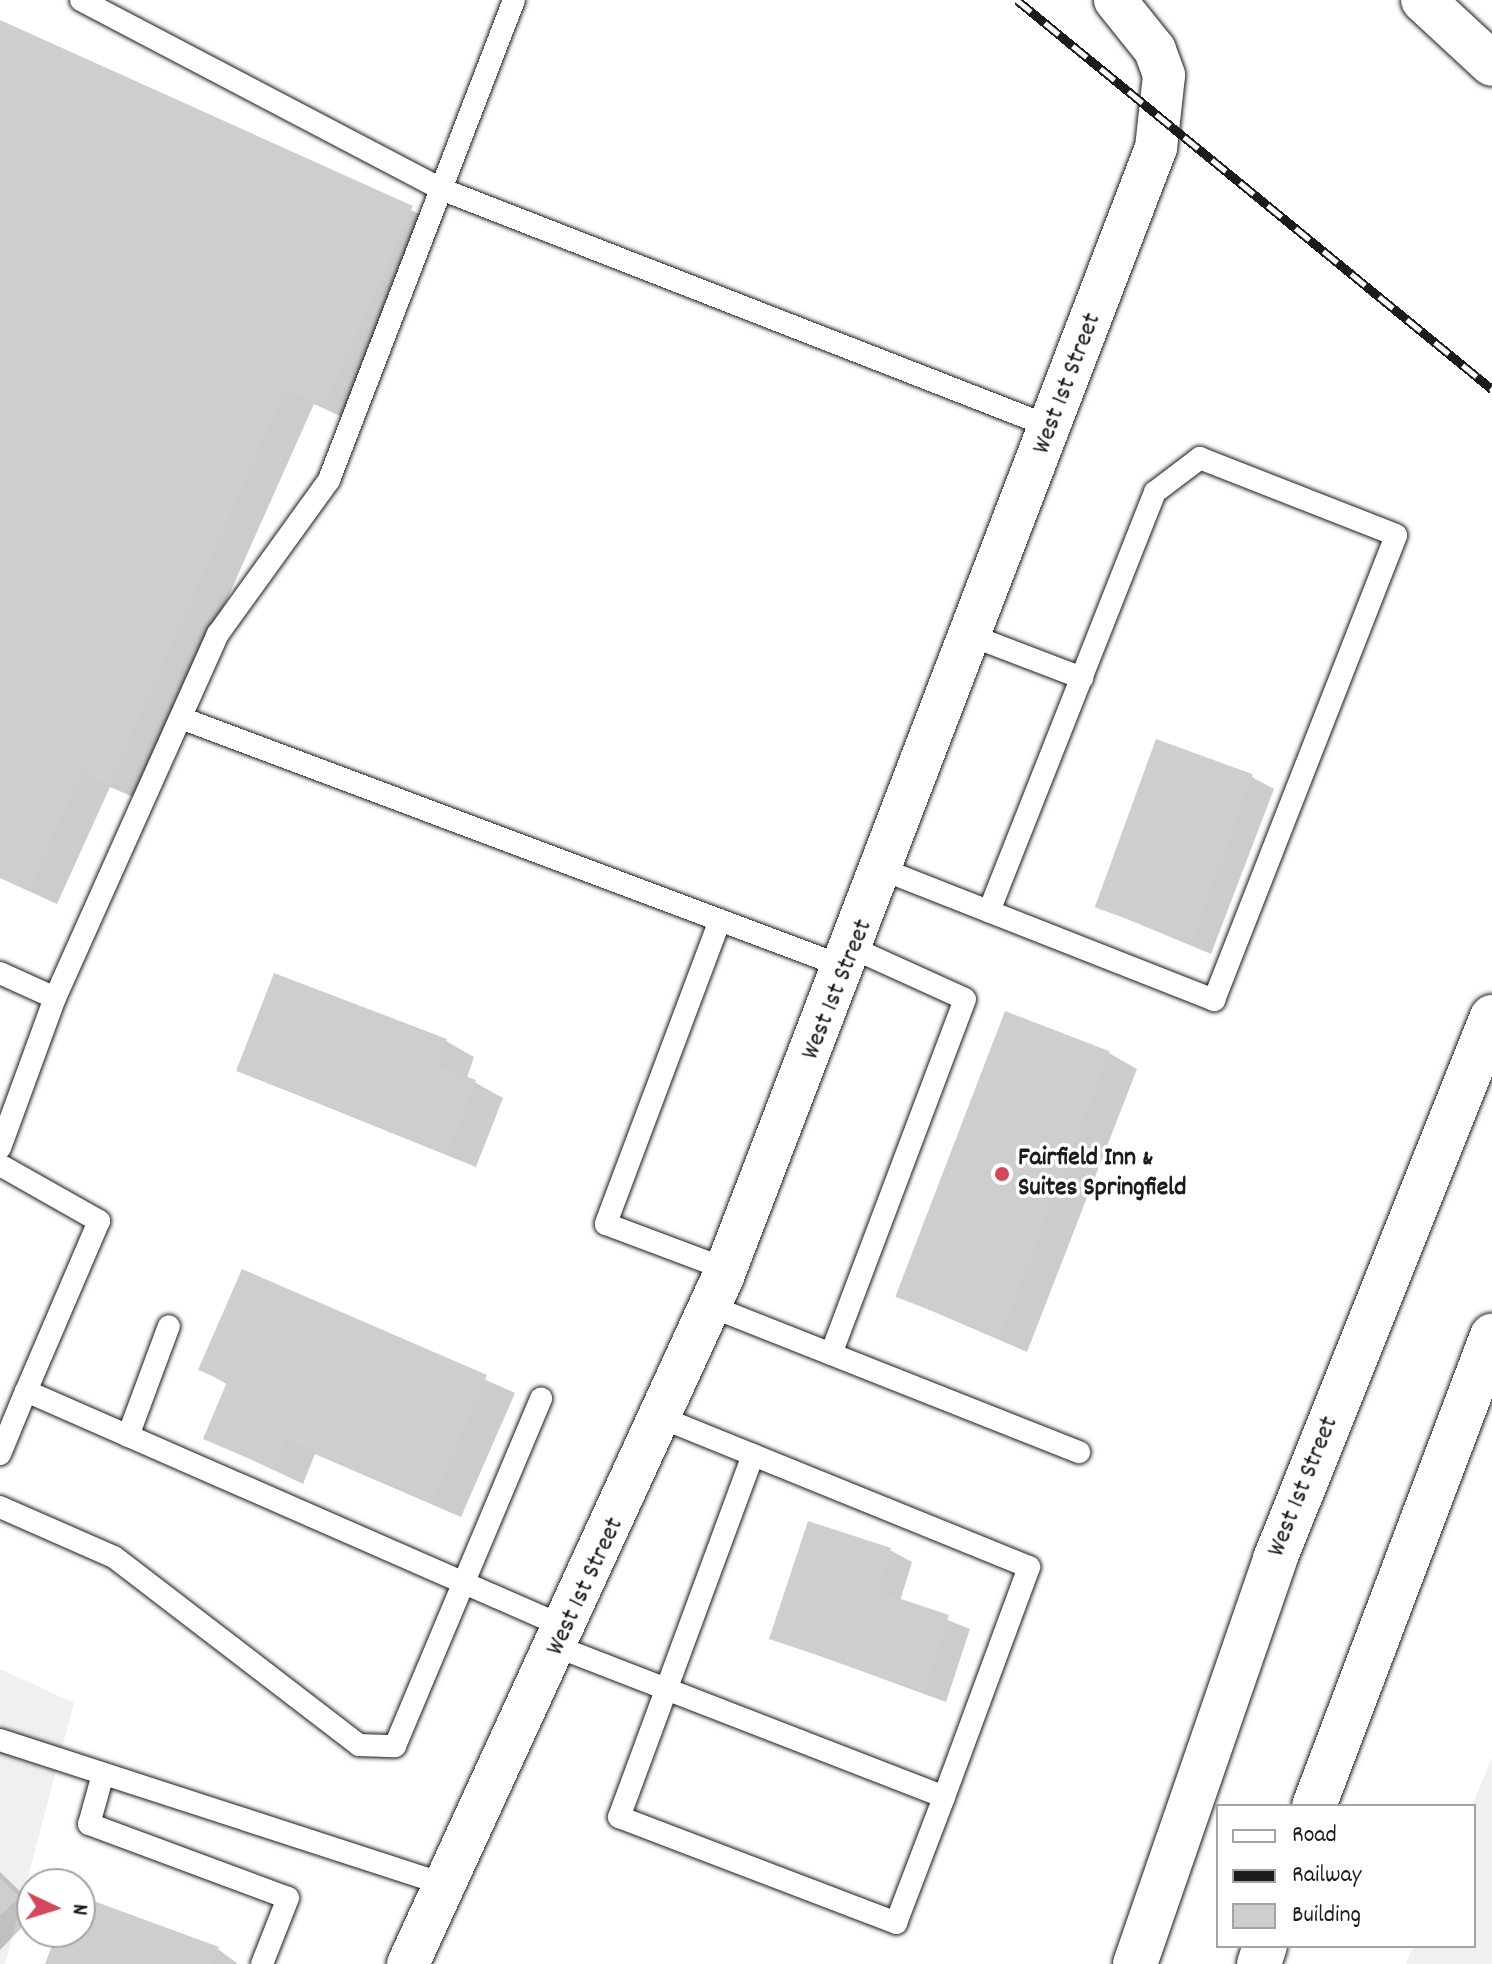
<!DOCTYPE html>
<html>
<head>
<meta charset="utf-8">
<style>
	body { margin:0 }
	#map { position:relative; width:1492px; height:1964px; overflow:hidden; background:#fff; font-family:Dekko,sans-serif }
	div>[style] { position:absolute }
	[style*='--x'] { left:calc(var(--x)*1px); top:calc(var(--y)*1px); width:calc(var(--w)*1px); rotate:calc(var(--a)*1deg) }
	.built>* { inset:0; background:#f0f0f0 }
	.shadow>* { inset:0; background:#0003 }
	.building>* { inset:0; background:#cecece; transform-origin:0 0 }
	.roads { filter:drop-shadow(0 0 2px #1c1c1c) drop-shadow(0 0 2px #1c1c1c) }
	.service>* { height:22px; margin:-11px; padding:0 11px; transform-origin:11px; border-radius:11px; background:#fff }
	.minor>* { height:42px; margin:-21px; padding:0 21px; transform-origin:21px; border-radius:21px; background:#fff }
	.primary>* { height:44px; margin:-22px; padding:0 22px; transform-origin:22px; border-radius:22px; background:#fff }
	.motorway>* { height:44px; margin:-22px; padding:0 22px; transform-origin:22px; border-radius:22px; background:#fff }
	.rail>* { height:9px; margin-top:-4.5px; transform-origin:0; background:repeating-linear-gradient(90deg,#fff 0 18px,#1c1c1c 0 36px); box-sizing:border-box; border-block:2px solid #1c1c1c }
	.dots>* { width:22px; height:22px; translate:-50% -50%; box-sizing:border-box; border:4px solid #fff; border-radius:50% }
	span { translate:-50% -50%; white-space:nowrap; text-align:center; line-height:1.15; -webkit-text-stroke:7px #fff; paint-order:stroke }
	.street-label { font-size:26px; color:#1c1c1c }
	.poi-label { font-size:26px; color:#1c1c1c; font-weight:700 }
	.left { translate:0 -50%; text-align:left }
	.legend { position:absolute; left:1216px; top:1804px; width:260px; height:144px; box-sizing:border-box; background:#fff; border:2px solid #a4a4a4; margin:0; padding:10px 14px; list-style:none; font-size:24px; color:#1c1c1c }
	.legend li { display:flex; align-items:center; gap:16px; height:40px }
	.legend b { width:40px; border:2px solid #a4a4a4 }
	.north { position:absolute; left:16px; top:1868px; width:80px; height:80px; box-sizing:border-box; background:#fff; border:2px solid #a4a4a4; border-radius:50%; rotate:94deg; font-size:22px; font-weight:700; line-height:32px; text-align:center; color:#1c1c1c }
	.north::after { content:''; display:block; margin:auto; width:28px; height:36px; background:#d1495b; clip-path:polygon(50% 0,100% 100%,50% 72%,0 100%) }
</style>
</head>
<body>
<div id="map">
	<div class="built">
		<i style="clip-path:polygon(0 1669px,74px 1703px,5px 1964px,0 1964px)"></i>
		<i style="clip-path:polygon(1492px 1757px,1492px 1964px,1406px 1964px,1413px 1946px,1474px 1946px,1472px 1806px)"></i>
	</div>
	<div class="shadow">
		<i style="clip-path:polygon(0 22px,441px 224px,353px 422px,314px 404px,138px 799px,110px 787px,57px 904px,0 878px)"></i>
		<i style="clip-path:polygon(1252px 777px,1274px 789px,1211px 954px,1096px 906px)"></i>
		<i style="clip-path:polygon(446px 1041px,474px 1057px,467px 1078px,503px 1098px,476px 1167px,238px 1071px)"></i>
		<i style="clip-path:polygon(1109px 1053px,1137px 1069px,1027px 1352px,897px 1296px)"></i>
		<i style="clip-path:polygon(243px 1271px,515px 1393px,461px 1517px,315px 1454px,303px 1484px,206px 1438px,228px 1385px,201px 1369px)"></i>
		<i style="clip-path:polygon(890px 1550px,912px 1562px,900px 1601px,970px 1629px,946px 1702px,771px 1638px)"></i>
		<i style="clip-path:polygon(0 1872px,32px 1903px,32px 1917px,0 1950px)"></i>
		<i style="clip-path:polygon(80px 1898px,218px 1949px,238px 1964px,47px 1964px,59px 1932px,80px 1932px)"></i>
	</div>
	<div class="building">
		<i style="clip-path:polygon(0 20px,413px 206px,324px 407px,285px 390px,109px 785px,81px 772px,29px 890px,0 877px)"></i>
		<i style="left:1156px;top:739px;width:103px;height:179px;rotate:20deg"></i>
		<i style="clip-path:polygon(274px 973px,447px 1039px,437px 1065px,476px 1080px,448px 1153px,236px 1071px)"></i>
		<i style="left:1005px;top:1011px;width:112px;height:306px;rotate:21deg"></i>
		<i style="clip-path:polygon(242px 1269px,487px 1375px,432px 1502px,286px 1439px,274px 1469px,203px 1439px,227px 1382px,198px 1370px)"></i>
		<i style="clip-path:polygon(808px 1521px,891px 1548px,877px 1591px,949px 1615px,924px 1691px,769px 1639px)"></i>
		<i style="clip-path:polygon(0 1878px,19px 1897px,0 1916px)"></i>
		<i style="clip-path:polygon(80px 1896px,219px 1947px,212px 1964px,45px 1964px,57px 1932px,80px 1932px)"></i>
	</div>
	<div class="roads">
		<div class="service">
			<i style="--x:81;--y:0;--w:407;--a:27.7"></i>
			<i style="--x:441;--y:189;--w:655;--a:21.31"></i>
			<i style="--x:972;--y:636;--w:118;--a:20.9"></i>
			<i style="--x:181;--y:718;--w:711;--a:20.57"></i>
			<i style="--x:884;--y:870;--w:355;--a:21.5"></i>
			<i style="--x:1214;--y:1000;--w:499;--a:-68.6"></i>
			<i style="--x:1396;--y:535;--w:211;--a:-158.6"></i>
			<i style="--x:1200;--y:458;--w:56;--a:142.9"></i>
			<i style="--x:1155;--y:492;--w:451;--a:111.6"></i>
			<i style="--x:720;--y:920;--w:325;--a:110.6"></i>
			<i style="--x:606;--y:1224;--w:128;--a:20.6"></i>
			<i style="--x:0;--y:973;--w:60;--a:24.4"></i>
			<i style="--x:0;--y:1148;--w:160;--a:-69.9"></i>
			<i style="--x:55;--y:998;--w:399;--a:-65.9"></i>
			<i style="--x:218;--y:634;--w:190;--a:-54.2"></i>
			<i style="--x:329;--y:480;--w:514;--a:-68.92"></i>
			<i style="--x:0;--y:1165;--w:114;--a:29.5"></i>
			<i style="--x:99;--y:1221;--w:185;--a:113.2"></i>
			<i style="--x:710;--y:1306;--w:397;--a:21.6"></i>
			<i style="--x:831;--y:1354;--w:379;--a:-69.3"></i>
			<i style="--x:965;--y:999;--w:121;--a:-155.6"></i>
			<i style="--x:128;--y:1436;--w:117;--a:-69.6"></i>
			<i style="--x:0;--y:1454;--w:68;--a:-67.6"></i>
			<i style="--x:26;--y:1391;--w:591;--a:23.66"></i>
			<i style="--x:753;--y:1455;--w:386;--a:110.3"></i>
			<i style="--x:619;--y:1817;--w:297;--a:20.9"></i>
			<i style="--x:896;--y:1923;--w:135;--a:-69.1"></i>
			<i style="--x:0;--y:1507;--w:124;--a:23.7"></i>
			<i style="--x:114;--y:1557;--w:309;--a:37.5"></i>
			<i style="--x:359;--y:1745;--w:36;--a:2"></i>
			<i style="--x:395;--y:1746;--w:377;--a:-67.2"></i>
			<i style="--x:558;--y:1647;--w:414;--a:21.2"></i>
			<i style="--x:944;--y:1797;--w:245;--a:-69.7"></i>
			<i style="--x:1029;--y:1567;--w:396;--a:-157.9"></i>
			<i style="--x:0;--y:1740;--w:469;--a:18"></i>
			<i style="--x:103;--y:1774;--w:52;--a:105.6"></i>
			<i style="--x:89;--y:1824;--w:212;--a:20.4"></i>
			<i style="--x:288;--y:1898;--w:71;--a:111.5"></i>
		</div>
		<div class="minor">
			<i style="--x:408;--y:1964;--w:754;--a:-65.37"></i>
			<i style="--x:722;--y:1279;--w:1211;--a:-69.01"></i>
			<i style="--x:1156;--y:148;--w:73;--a:-83.7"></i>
			<i style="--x:1164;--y:75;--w:27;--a:-110"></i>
			<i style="--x:1155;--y:50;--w:64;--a:-128.7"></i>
		</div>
		<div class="primary">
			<i style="--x:1314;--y:1806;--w:503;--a:-69.26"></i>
			<i style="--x:1135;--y:1964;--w:429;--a:-70.9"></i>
			<i style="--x:1275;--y:1559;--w:584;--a:-68.18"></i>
			<i style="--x:1259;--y:1964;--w:19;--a:-72"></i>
		</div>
		<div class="motorway">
			<i style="--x:1423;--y:0;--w:94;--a:42.8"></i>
		</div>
	</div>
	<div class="rail">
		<i style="--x:1017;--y:0;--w:614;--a:39.32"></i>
	</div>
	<div class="dots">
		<i style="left:1002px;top:1174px;background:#d1495b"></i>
	</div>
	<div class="street-label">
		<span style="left:1068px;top:384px;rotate:-69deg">West 1st Street</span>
		<span style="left:838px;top:990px;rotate:-68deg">West 1st Street</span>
		<span style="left:1304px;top:1487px;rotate:-68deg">West 1st Street</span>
		<span style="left:586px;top:1587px;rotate:-65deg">West 1st Street</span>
	</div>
	<div class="poi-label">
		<span class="left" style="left:1018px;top:1174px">Fairfield Inn &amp;<br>Suites Springfield</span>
	</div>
	<ul class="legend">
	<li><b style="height:10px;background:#fff"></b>Road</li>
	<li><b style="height:10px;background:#1c1c1c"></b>Railway</li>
	<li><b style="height:22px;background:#cecece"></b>Building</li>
	</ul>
	<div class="north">N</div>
</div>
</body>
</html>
